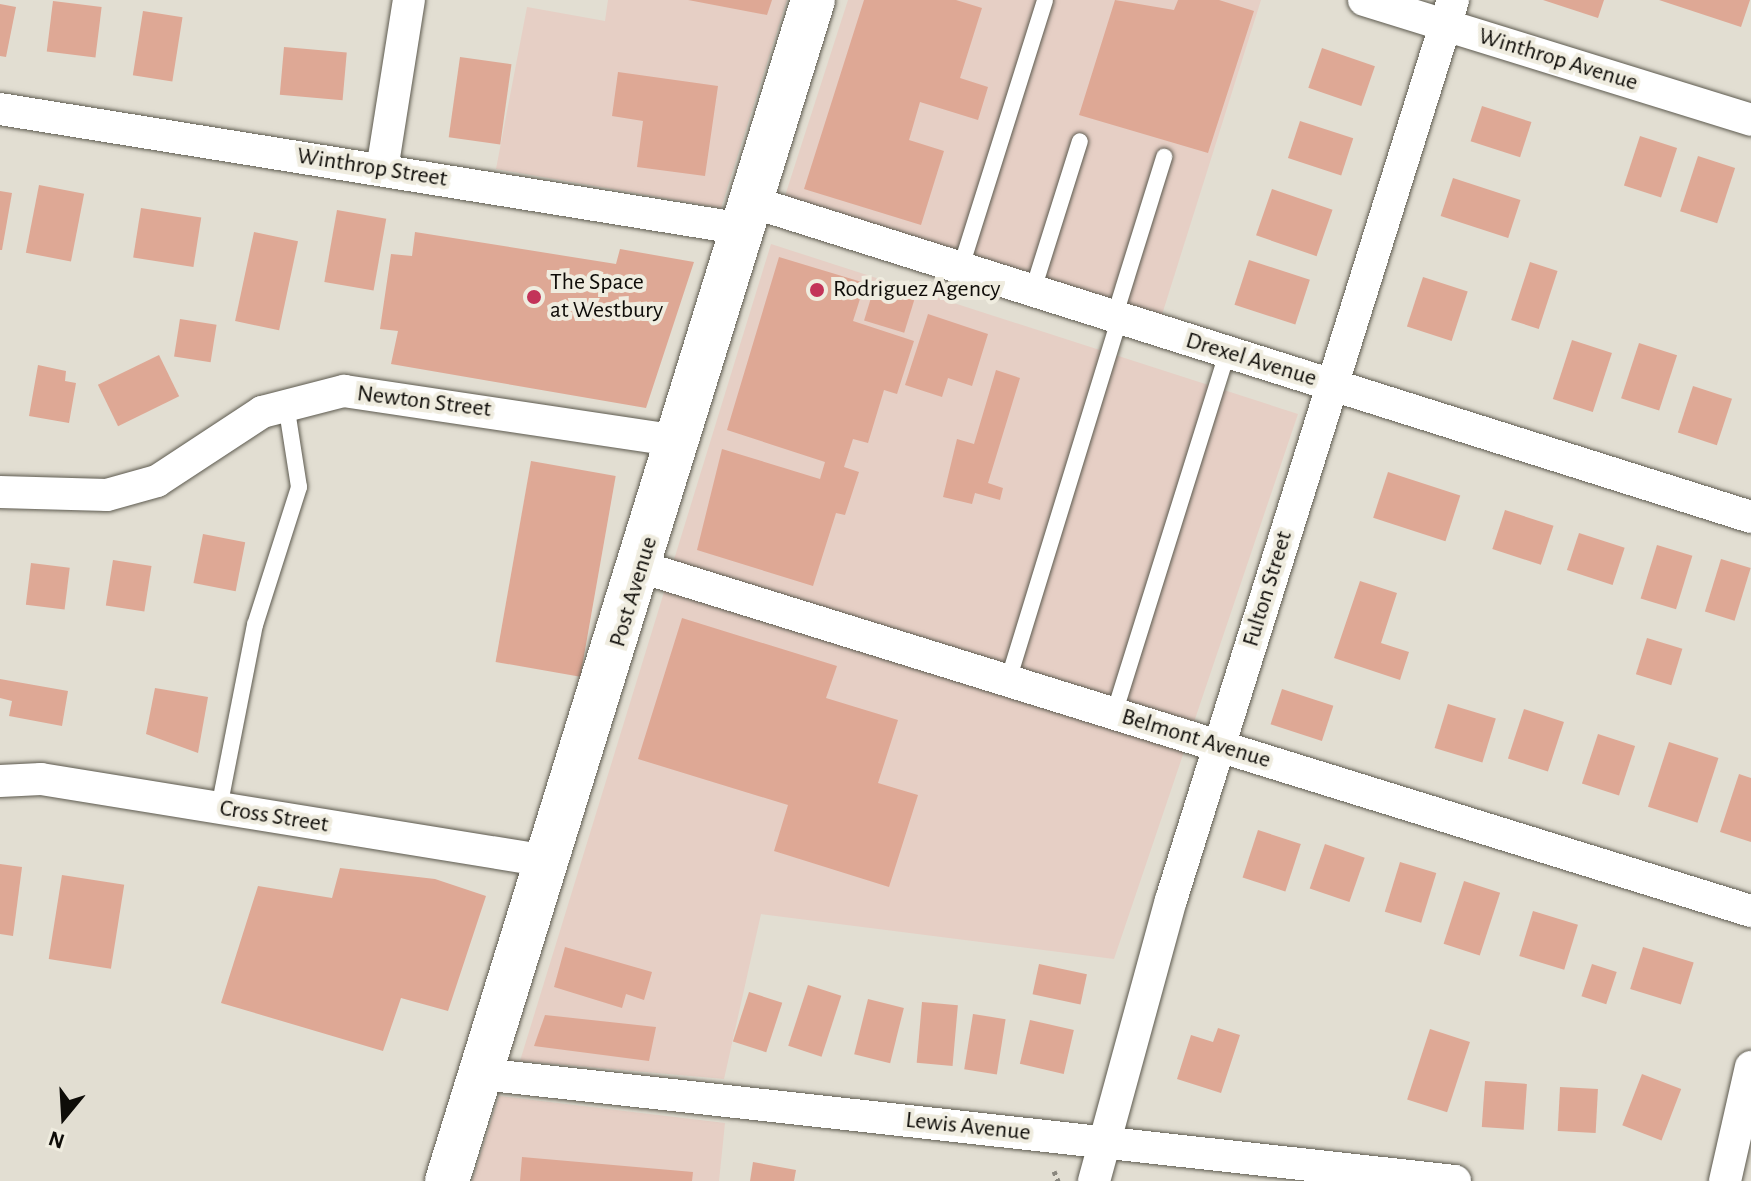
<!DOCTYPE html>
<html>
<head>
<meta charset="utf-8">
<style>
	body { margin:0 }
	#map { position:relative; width:1751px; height:1181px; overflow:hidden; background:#e2ded2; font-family:"Alegreya Sans",sans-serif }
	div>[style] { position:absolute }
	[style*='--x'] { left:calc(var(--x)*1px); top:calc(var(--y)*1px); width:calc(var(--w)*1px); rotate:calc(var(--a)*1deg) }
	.commercial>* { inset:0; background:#e6cfc5 }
	.building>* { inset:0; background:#dea895; transform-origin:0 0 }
	.path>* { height:5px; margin-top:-2.5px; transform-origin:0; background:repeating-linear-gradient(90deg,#8a877e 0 4px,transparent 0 8px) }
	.roads { filter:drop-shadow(0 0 2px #5d5a4f) drop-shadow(0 0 2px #5d5a4f) }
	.lane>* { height:16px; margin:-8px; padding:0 8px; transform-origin:8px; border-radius:8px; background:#fff }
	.street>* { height:32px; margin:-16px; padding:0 16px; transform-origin:16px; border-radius:16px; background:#fff }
	.secondary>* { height:44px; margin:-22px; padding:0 22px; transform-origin:22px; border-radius:22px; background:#fff }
	.dots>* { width:22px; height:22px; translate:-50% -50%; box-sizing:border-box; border:4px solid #efecdf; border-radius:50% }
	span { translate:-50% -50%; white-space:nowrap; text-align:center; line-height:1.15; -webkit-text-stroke:8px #efecdf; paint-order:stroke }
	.street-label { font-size:24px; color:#0e0c08 }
	.poi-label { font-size:24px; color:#0e0c08 }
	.left { translate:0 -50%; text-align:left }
	.north { position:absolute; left:24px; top:1077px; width:80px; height:80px; -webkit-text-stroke:6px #efecdf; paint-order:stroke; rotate:198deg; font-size:22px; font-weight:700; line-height:32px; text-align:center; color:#0e0c08 }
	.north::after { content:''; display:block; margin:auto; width:28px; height:36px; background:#0e0c08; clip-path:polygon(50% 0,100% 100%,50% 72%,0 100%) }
</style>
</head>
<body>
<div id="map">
	<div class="commercial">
		<i style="clip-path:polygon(608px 0,787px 0,721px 208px,496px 169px,527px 7px,605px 21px)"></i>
		<i style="clip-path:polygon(848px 0,1261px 0,1160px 321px,784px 199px)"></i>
		<i style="clip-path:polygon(771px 244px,1298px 414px,1114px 959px,761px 914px,724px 1079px,520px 1061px)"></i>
		<i style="clip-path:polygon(499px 1096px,725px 1123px,719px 1181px,472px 1181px)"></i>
	</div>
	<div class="building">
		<i style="clip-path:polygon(688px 0,772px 0,767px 15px)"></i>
		<i style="clip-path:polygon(864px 0,956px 0,982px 8px,960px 78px,988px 87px,978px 120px,920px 102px,909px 140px,944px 151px,921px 225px,804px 189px)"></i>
		<i style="clip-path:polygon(1115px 0,1174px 10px,1178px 0,1219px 0,1254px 11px,1208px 153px,1079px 115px)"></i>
		<i style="clip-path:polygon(1543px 0,1604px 0,1598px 18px)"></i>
		<i style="clip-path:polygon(1659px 0,1750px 0,1741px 27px)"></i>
		<i style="left:53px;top:1px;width:49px;height:51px;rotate:7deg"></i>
		<i style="clip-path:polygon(0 4px,16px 7px,6px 57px,0 56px)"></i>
		<i style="left:143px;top:11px;width:40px;height:65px;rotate:9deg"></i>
		<i style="left:284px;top:47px;width:63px;height:48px;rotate:5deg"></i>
		<i style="left:1322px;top:48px;width:56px;height:42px;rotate:19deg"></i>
		<i style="left:460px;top:57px;width:52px;height:81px;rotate:8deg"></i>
		<i style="clip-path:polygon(618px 72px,718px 86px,705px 176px,637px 167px,643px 121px,612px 116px)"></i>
		<i style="left:1482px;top:106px;width:52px;height:37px;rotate:18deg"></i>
		<i style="left:1300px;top:121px;width:56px;height:39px;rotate:18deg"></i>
		<i style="left:1640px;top:136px;width:39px;height:52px;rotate:18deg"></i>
		<i style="left:1698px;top:156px;width:39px;height:58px;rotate:18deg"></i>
		<i style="left:1453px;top:178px;width:71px;height:40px;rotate:18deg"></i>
		<i style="left:39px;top:185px;width:46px;height:69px;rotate:11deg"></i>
		<i style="left:1272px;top:189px;width:64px;height:49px;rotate:19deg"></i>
		<i style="clip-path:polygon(0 191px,12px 193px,2px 250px,0 250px)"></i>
		<i style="left:141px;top:208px;width:61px;height:50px;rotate:9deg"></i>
		<i style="left:337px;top:210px;width:50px;height:73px;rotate:10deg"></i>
		<i style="left:254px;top:232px;width:45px;height:91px;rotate:12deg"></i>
		<i style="clip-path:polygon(415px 232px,616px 264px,620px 249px,694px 262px,646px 408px,391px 364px,398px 331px,380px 329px,391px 254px,412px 256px)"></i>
		<i style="clip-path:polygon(779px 257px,865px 283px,853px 321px,914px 341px,897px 394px,884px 390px,868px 443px,853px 439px,844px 467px,859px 472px,845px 515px,836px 513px,813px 586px,697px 550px,722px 449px,820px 479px,825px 462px,727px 430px)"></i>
		<i style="left:1249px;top:260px;width:64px;height:47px;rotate:18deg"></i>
		<i style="left:1530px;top:262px;width:29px;height:61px;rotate:18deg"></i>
		<i style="left:1423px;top:277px;width:47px;height:52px;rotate:18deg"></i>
		<i style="left:874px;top:288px;width:42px;height:34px;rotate:17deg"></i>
		<i style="clip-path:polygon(928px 314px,988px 334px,972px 386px,948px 378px,942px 397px,905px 385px)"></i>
		<i style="left:180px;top:319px;width:37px;height:38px;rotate:9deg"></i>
		<i style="left:1572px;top:340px;width:42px;height:62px;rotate:18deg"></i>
		<i style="left:1639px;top:343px;width:40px;height:58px;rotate:18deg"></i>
		<i style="left:159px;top:355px;width:46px;height:68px;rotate:64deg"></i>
		<i style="clip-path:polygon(38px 365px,66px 371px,65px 381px,76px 383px,69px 423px,29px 416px)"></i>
		<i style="clip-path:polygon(996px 370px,1020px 378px,988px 483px,1003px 488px,1000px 500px,975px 493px,972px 504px,943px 497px,957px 439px,974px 444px)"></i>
		<i style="left:1693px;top:386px;width:41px;height:49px;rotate:18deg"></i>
		<i style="left:531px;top:461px;width:86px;height:204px;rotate:10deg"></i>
		<i style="left:1388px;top:472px;width:76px;height:48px;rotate:18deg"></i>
		<i style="left:1505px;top:510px;width:51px;height:41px;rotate:18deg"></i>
		<i style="left:1579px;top:533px;width:48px;height:39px;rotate:18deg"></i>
		<i style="left:203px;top:534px;width:43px;height:50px;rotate:11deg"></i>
		<i style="left:1657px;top:545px;width:37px;height:56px;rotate:17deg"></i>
		<i style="left:1721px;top:559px;width:31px;height:55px;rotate:17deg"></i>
		<i style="left:113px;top:560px;width:39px;height:46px;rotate:9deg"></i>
		<i style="left:31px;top:563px;width:39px;height:42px;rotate:7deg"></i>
		<i style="clip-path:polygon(1360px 581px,1397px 593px,1381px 643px,1409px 652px,1400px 680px,1334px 658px)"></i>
		<i style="clip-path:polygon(682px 618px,837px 666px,826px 698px,898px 720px,878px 783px,918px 795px,889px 887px,774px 851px,788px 805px,638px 759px)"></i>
		<i style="left:1647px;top:638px;width:37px;height:38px;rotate:17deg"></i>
		<i style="clip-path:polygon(0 679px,68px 691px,62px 726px,9px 716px,12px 701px,0 698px)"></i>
		<i style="clip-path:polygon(155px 688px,208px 697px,198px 753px,146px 734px)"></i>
		<i style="left:1282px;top:689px;width:54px;height:37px;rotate:18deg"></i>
		<i style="left:1448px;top:704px;width:50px;height:46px;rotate:17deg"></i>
		<i style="left:1524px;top:709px;width:42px;height:52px;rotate:18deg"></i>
		<i style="left:1598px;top:734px;width:39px;height:52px;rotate:18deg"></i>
		<i style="left:1669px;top:742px;width:52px;height:68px;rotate:18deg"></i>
		<i style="clip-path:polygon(1739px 774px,1751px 778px,1751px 842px,1720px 832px)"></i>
		<i style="left:1258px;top:830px;width:45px;height:50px;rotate:18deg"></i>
		<i style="left:1325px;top:844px;width:42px;height:47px;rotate:19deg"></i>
		<i style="left:1400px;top:862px;width:38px;height:52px;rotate:17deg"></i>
		<i style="clip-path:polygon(0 864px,22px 867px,13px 936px,0 934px)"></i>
		<i style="clip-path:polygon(340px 868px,435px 879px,486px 896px,448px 1011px,401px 998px,383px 1051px,221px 1003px,258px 886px,332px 898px)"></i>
		<i style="left:62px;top:875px;width:63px;height:85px;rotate:9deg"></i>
		<i style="left:1464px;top:881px;width:38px;height:66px;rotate:18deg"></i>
		<i style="left:1533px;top:911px;width:47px;height:47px;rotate:17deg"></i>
		<i style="clip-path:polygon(565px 947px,652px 972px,644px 1000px,626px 994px,622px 1008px,554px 987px)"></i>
		<i style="left:1643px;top:947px;width:53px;height:44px;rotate:17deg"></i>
		<i style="left:1039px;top:964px;width:49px;height:31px;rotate:12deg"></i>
		<i style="left:1592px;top:964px;width:26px;height:34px;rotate:18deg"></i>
		<i style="left:808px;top:985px;width:35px;height:64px;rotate:18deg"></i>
		<i style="left:749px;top:992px;width:35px;height:52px;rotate:18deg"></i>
		<i style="left:868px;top:999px;width:37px;height:57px;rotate:14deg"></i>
		<i style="left:922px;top:1002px;width:36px;height:61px;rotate:5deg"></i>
		<i style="left:973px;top:1014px;width:33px;height:56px;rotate:9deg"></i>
		<i style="clip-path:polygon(545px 1015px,656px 1027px,649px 1061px,534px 1046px)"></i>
		<i style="left:1030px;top:1020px;width:45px;height:45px;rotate:13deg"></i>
		<i style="clip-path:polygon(1218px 1028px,1240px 1035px,1221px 1093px,1177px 1079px,1191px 1035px,1213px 1042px)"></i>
		<i style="left:1430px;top:1029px;width:42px;height:74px;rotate:18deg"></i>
		<i style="left:1642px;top:1074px;width:42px;height:55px;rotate:21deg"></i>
		<i style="left:1485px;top:1081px;width:42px;height:46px;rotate:4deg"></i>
		<i style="left:1560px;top:1087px;width:38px;height:44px;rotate:3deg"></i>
		<i style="clip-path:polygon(522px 1157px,693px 1172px,692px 1181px,520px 1181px)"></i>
		<i style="clip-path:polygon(753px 1162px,796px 1170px,794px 1181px,750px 1181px)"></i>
	</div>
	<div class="path">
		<i style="--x:1054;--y:1171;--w:11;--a:68"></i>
	</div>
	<div class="roads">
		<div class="lane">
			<i style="--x:960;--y:270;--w:283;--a:-72.5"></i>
			<i style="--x:1032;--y:293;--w:159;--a:-72.5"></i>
			<i style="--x:1114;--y:318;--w:169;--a:-72.7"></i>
			<i style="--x:1008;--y:681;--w:378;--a:-72.9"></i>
			<i style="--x:1114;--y:714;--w:378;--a:-72.6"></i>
			<i style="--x:219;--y:808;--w:187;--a:-78.9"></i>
			<i style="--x:255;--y:625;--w:145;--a:-72.3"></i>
			<i style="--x:299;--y:487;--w:84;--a:-98.9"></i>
		</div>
		<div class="street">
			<i style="--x:1364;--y:0;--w:405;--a:17.2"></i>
			<i style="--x:0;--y:109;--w:753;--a:9.17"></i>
			<i style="--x:382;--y:170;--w:172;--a:-81"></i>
			<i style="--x:752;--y:202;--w:1047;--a:17.5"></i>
			<i style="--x:0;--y:492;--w:107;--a:1.6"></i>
			<i style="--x:107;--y:495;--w:52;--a:-15.6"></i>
			<i style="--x:157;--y:481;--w:126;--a:-33.3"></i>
			<i style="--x:262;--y:412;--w:85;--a:-14.4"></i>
			<i style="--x:344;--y:391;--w:339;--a:8.5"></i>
			<i style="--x:641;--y:567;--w:1162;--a:17.22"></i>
			<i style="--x:0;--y:781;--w:41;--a:-2.8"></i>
			<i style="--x:41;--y:779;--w:513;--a:9.21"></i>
			<i style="--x:481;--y:1074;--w:980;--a:6.27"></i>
			<i style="--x:1094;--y:1181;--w:291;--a:-74.7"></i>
			<i style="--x:1171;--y:900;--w:943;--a:-72.6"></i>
			<i style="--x:1725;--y:1181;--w:117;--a:-77.2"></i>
		</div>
		<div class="secondary">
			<i style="--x:447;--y:1181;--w:1236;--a:-72.78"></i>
		</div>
	</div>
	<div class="dots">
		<i style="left:817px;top:290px;background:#c33359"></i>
		<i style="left:534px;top:297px;background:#c33359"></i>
	</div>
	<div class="street-label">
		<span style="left:1558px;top:60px;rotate:17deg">Winthrop Avenue</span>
		<span style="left:372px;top:168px;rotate:9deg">Winthrop Street</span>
		<span style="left:1251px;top:360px;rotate:17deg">Drexel Avenue</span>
		<span style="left:424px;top:402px;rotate:7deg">Newton Street</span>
		<span style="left:1268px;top:589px;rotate:-73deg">Fulton Street</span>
		<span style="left:634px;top:592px;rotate:-73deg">Post Avenue</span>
		<span style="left:1196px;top:739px;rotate:17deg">Belmont Avenue</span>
		<span style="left:274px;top:817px;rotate:9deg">Cross Street</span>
		<span style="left:968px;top:1127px;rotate:6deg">Lewis Avenue</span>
	</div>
	<div class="poi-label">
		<span class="left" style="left:550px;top:297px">The Space<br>at Westbury</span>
		<span class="left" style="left:833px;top:290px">Rodriguez Agency</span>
	</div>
	<div class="north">N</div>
</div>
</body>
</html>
